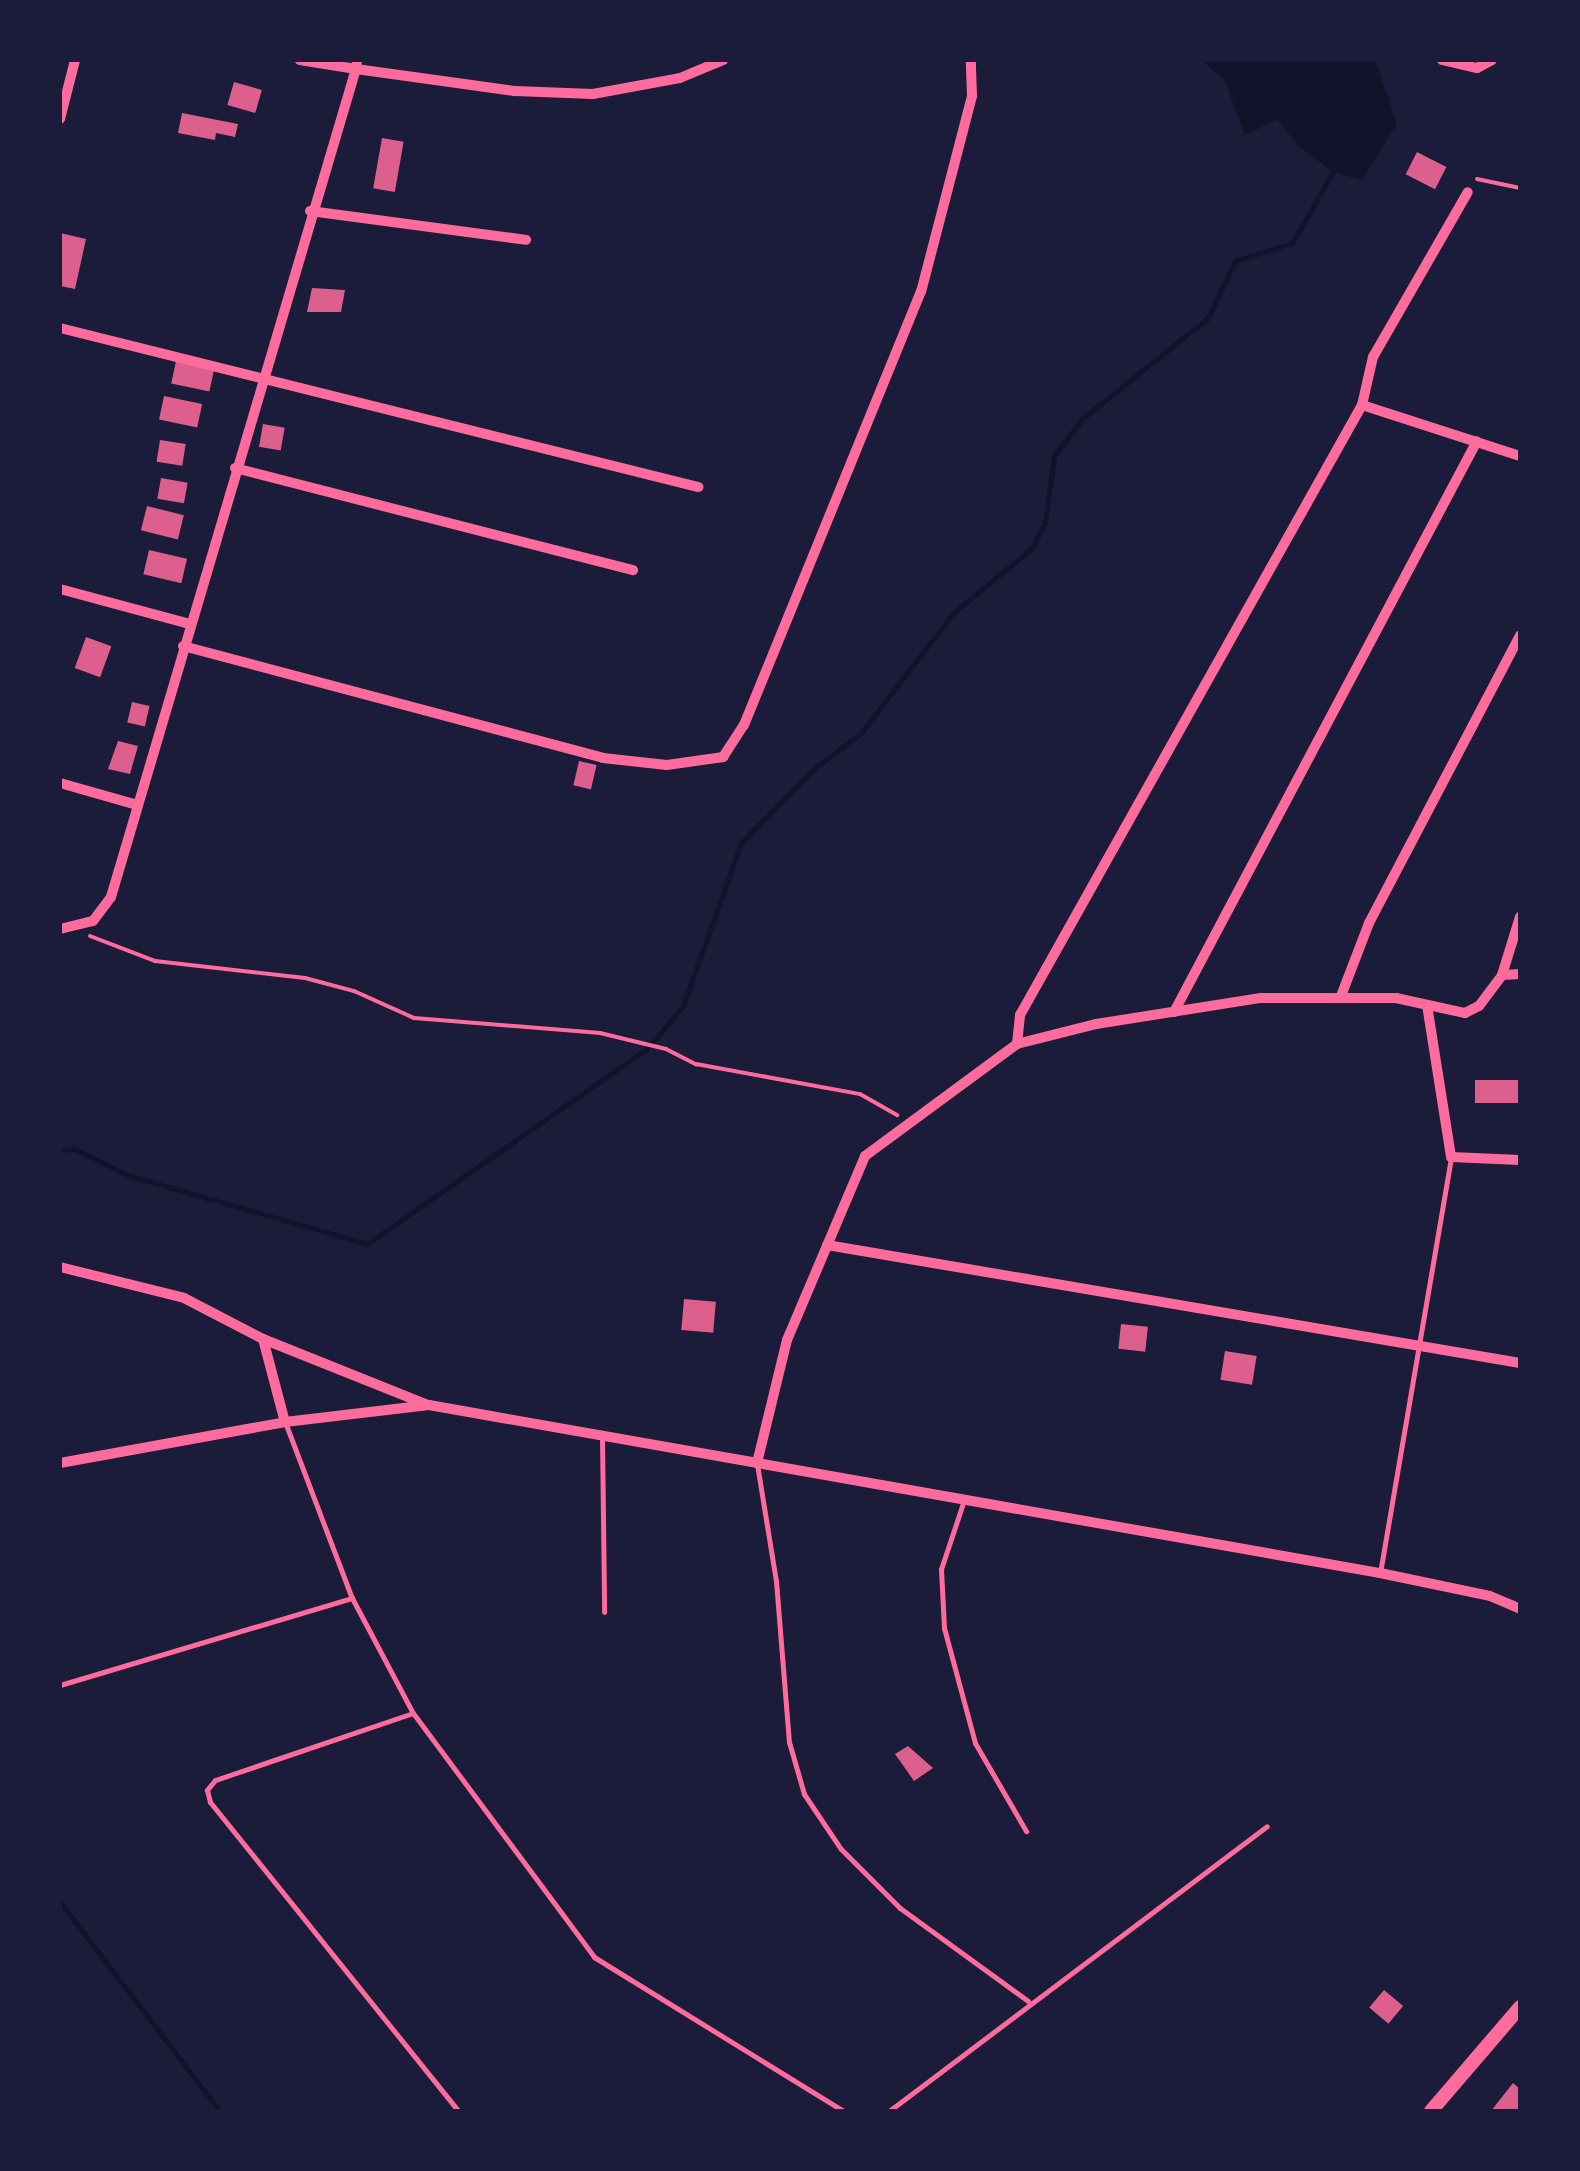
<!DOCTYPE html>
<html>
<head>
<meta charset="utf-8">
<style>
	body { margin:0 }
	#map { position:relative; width:1580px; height:2171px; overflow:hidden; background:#1b1b3a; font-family:Manrope,sans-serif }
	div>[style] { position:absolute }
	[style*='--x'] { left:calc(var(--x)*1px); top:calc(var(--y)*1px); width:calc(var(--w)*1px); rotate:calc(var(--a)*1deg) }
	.water>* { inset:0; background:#12122b }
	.stream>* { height:5px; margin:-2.5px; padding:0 2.5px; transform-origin:2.5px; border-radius:2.5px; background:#12122b }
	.building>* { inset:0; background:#dd5f8e; transform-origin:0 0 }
	.path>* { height:4px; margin:-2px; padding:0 2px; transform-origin:2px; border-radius:2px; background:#ff6b9d }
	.service>* { height:5px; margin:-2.5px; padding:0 2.5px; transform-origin:2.5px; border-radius:2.5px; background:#ff6b9d }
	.minor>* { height:10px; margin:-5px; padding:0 5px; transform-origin:5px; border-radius:5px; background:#ff6b9d }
	.tertiary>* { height:14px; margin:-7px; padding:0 7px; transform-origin:7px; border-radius:7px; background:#ff6b9d }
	span { translate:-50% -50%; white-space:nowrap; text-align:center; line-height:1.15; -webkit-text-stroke:8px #1b1b3a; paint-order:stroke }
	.frame { position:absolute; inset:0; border:62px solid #1b1b3a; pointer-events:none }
</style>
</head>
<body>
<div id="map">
	<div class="water">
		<i style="clip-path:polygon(1202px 60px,1375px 60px,1397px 124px,1362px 180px,1333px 172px,1296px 144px,1278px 119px,1245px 135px,1225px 81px)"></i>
	</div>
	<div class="stream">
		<i style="--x:60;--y:1150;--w:15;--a:-4"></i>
		<i style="--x:75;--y:1149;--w:58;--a:26.6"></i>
		<i style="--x:127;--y:1175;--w:250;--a:16"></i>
		<i style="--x:367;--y:1244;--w:341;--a:-34.9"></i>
		<i style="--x:647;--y:1049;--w:56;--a:-50.1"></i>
		<i style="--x:683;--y:1006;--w:173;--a:-70.4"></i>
		<i style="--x:741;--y:843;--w:105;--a:-45.4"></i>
		<i style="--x:815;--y:768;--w:58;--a:-37.3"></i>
		<i style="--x:861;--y:733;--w:151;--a:-52.5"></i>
		<i style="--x:953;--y:613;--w:102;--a:-39.4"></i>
		<i style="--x:1032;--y:548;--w:29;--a:-63"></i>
		<i style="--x:1045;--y:522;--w:67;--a:-82.2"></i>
		<i style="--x:1054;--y:456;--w:48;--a:-52.7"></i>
		<i style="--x:1083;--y:418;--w:160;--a:-38.7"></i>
		<i style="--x:1208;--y:318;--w:63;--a:-64.7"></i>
		<i style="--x:1235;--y:261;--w:60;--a:-17.5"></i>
		<i style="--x:1292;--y:243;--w:82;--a:-60"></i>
		<i style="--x:60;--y:1902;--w:263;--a:52.6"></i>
	</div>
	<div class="building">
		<i style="left:234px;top:82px;width:29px;height:24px;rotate:16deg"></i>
		<i style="clip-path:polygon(182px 113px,238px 124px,235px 137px,216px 133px,215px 140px,178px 133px)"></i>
		<i style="left:382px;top:138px;width:22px;height:51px;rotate:10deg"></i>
		<i style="left:1417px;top:152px;width:33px;height:25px;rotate:27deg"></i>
		<i style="clip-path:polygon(60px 233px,86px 239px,75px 289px,60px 286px)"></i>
		<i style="clip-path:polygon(312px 288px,345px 290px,341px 312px,307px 312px)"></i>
		<i style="left:176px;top:361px;width:39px;height:23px;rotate:12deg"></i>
		<i style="left:164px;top:396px;width:39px;height:24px;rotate:12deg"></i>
		<i style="left:263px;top:424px;width:22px;height:23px;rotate:10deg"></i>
		<i style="left:160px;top:440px;width:26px;height:22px;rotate:9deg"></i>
		<i style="left:161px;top:478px;width:27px;height:21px;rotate:10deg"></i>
		<i style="left:147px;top:506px;width:38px;height:25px;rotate:14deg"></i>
		<i style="left:149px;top:550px;width:39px;height:25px;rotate:13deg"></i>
		<i style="left:86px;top:637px;width:27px;height:33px;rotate:20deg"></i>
		<i style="left:132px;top:702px;width:18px;height:21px;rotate:13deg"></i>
		<i style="clip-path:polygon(118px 741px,138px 746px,130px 774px,108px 769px)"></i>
		<i style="left:579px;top:761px;width:18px;height:25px;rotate:13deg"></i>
		<i style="left:1520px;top:1080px;width:23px;height:45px;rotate:90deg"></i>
		<i style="left:684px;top:1299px;width:32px;height:31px;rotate:5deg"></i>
		<i style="left:1121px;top:1324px;width:27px;height:25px;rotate:6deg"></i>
		<i style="left:1225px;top:1351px;width:32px;height:29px;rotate:9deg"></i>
		<i style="clip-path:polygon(908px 1746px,933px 1768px,914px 1781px,895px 1754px)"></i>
		<i style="left:1384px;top:1990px;width:25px;height:23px;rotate:40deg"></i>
		<i style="clip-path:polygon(1513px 2083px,1520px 2089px,1520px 2111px,1491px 2111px)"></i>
	</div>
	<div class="path">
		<i style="--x:1477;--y:179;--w:44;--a:11.8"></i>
		<i style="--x:90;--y:936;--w:70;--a:21"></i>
		<i style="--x:155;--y:961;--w:151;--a:6.5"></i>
		<i style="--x:305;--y:978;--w:51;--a:14.9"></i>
		<i style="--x:354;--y:991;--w:66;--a:24.2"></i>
		<i style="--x:414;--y:1018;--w:187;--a:4.6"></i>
		<i style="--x:600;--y:1033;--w:68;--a:13.6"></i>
		<i style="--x:666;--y:1049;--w:34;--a:27"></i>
		<i style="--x:696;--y:1064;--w:167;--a:10.4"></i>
		<i style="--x:860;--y:1094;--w:43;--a:29.6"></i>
	</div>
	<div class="service">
		<i style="--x:285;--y:1422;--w:188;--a:69.2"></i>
		<i style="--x:352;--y:1598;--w:130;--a:62.1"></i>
		<i style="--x:413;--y:1713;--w:304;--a:53.4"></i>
		<i style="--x:594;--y:1957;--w:293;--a:31.7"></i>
		<i style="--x:602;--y:1436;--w:176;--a:89.3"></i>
		<i style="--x:757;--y:1464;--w:119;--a:80.8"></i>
		<i style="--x:776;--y:1581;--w:162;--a:85.4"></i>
		<i style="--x:789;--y:1742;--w:54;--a:73.9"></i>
		<i style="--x:804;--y:1794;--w:66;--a:56.1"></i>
		<i style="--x:841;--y:1849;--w:83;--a:45"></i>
		<i style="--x:900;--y:1908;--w:158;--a:36"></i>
		<i style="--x:964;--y:1500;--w:73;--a:108.4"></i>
		<i style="--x:941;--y:1569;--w:59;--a:87.1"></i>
		<i style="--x:944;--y:1628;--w:119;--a:74.9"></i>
		<i style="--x:975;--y:1743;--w:102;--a:59.9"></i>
		<i style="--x:1380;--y:1573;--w:422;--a:-80.3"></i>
		<i style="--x:60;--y:1685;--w:305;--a:-16.6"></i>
		<i style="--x:413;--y:1713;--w:209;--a:161.3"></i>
		<i style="--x:215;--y:1780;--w:13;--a:129"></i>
		<i style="--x:207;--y:1790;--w:12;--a:76"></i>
		<i style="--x:210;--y:1802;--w:396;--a:51.2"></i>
		<i style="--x:889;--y:2111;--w:473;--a:-37"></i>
	</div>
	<div class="minor">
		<i style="--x:357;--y:60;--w:9;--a:96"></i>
		<i style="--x:356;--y:69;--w:161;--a:7.9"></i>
		<i style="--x:515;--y:91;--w:78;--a:2.2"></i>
		<i style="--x:593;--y:94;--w:88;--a:-10.4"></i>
		<i style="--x:680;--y:78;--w:47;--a:-22.7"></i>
		<i style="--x:1442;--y:60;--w:36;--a:13"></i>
		<i style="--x:1477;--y:68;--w:17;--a:-28"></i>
		<i style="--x:60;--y:119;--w:61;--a:-75.7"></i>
		<i style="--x:310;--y:211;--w:218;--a:7.6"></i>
		<i style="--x:60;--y:328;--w:658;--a:13.99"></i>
		<i style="--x:1362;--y:405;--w:166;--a:17.9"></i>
		<i style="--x:235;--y:468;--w:411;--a:14.4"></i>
		<i style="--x:60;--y:589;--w:135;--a:15.1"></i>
		<i style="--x:183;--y:646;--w:435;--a:14.9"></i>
		<i style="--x:603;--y:758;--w:64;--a:6.2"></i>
		<i style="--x:667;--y:765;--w:57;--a:-8.1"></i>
		<i style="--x:723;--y:757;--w:38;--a:-57"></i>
		<i style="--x:744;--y:725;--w:468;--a:-67.8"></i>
		<i style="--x:921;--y:292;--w:203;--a:-75.4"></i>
		<i style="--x:972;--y:96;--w:36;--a:-92"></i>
		<i style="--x:60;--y:783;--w:80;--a:15.9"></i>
		<i style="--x:60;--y:929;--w:34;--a:-14"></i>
		<i style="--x:93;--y:921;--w:30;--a:-53"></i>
		<i style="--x:111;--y:897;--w:863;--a:-73.52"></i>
		<i style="--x:356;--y:69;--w:57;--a:-170.9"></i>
		<i style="--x:1502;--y:975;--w:61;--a:-72.8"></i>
		<i style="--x:1341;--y:996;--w:78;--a:-69"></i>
		<i style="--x:1369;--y:923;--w:325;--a:-62.3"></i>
		<i style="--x:1427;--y:1005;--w:154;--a:81"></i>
		<i style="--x:1451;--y:1157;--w:69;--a:2.5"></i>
		<i style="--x:1174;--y:1012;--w:646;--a:-62.05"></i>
		<i style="--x:1017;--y:1044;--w:29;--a:-84"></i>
		<i style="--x:1020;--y:1015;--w:699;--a:-60.72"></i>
		<i style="--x:1362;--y:405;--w:49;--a:-77.1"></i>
		<i style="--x:1373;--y:357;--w:190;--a:-60.1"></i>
		<i style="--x:827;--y:1245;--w:703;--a:9.66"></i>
		<i style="--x:60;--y:1267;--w:128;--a:14"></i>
		<i style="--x:184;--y:1298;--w:89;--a:27.4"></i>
		<i style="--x:263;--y:1339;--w:178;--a:21.8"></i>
		<i style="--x:263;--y:1339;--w:86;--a:75.2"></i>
		<i style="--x:60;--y:1463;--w:229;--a:-10.3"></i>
		<i style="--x:285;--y:1422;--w:145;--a:-6.7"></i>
		<i style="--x:429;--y:1405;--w:966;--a:10.02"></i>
		<i style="--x:1380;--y:1573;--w:112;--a:11.8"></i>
		<i style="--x:1490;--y:1596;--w:33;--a:23"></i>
		<i style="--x:757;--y:1463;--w:127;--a:-76.3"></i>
		<i style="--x:787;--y:1340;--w:200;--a:-67"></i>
		<i style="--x:865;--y:1156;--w:189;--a:-36.4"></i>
		<i style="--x:1017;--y:1044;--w:81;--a:-14.2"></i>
		<i style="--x:1096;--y:1024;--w:167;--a:-9"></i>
		<i style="--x:1261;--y:998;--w:135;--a:0"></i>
		<i style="--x:1396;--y:998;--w:71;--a:12.3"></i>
		<i style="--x:1465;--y:1013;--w:16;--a:-27"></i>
		<i style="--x:1479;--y:1006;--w:39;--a:-53"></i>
		<i style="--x:1502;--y:975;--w:18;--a:-3"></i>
	</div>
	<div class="tertiary">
		<i style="--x:1431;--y:2111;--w:137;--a:-49.4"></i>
	</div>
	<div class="frame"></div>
</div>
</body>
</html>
